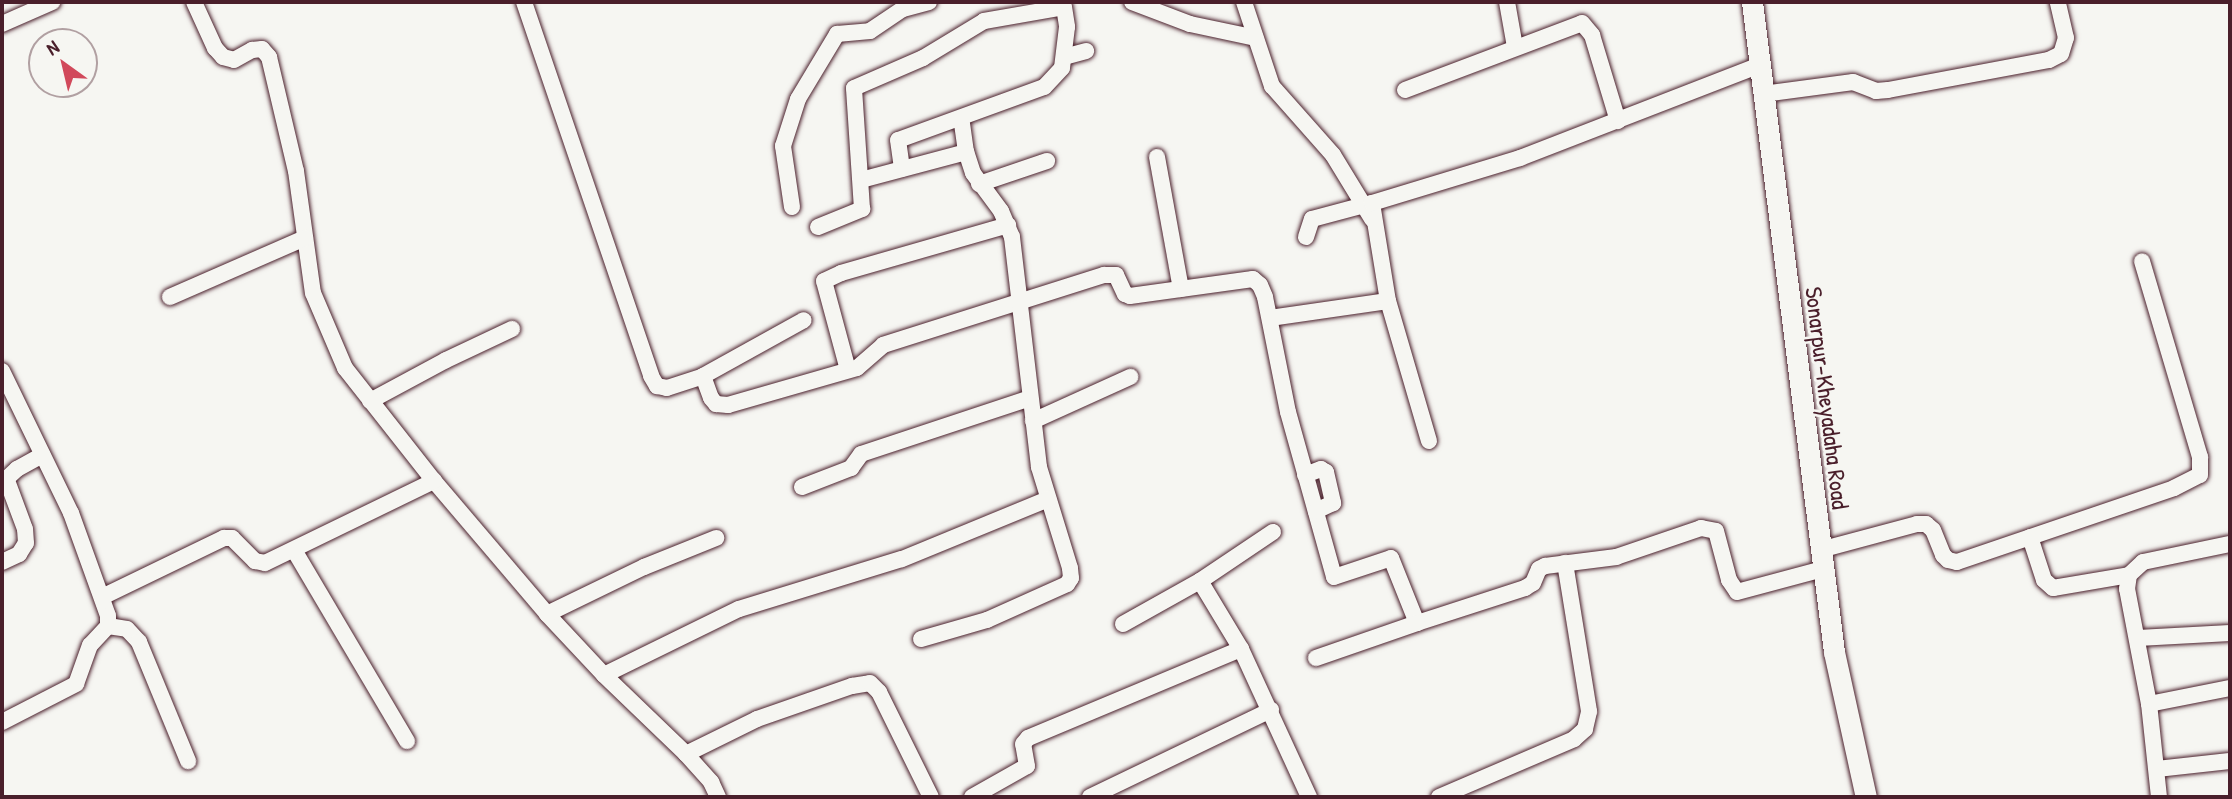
<!DOCTYPE html>
<html>
<head>
<meta charset="utf-8">
<style>
	body { margin:0 }
	#map { position:relative; width:2232px; height:799px; overflow:hidden; background:#f6f6f2; font-family:"Patrick Hand",sans-serif }
	div>[style] { position:absolute }
	[style*='--x'] { left:calc(var(--x)*1px); top:calc(var(--y)*1px); width:calc(var(--w)*1px); rotate:calc(var(--a)*1deg) }
	.roads { filter:drop-shadow(0 0 2px #4a1f2b) drop-shadow(0 0 2px #4a1f2b) }
	.minor>* { height:16px; margin:-8px; padding:0 8px; transform-origin:8px; border-radius:8px; background:#f6f6f2 }
	.secondary>* { height:21px; margin:-10.5px; padding:0 10.5px; transform-origin:10.5px; border-radius:10.5px; background:#f6f6f2 }
	span { translate:-50% -50%; white-space:nowrap; text-align:center; line-height:1.15; -webkit-text-stroke:5px #f6f6f2; paint-order:stroke }
	.street-label { font-size:24px; color:#4a1f2b }
	.frame { position:absolute; inset:0; border:4px solid #4a1f2b; pointer-events:none }
	.north { position:absolute; left:28px; top:28px; width:70px; height:70px; box-sizing:border-box; background:#f6f6f2; border:2px solid #b1a0a2; border-radius:50%; rotate:326deg; font-size:19px; font-weight:700; line-height:28px; text-align:center; color:#4a1f2b }
	.north::after { content:''; display:block; margin:auto; width:24px; height:32px; background:#d1495b; clip-path:polygon(50% 0,100% 100%,50% 72%,0 100%) }
</style>
</head>
<body>
<div id="map">
	<div class="roads">
		<div class="minor">
			<i style="--x:194;--y:2;--w:51;--a:65.5"></i>
			<i style="--x:215;--y:48;--w:12;--a:48"></i>
			<i style="--x:223;--y:57;--w:11;--a:15"></i>
			<i style="--x:234;--y:60;--w:21;--a:-29"></i>
			<i style="--x:252;--y:50;--w:10;--a:-6"></i>
			<i style="--x:262;--y:49;--w:11;--a:49"></i>
			<i style="--x:269;--y:57;--w:117;--a:76.7"></i>
			<i style="--x:296;--y:171;--w:123;--a:82.1"></i>
			<i style="--x:313;--y:293;--w:82;--a:66.9"></i>
			<i style="--x:345;--y:368;--w:144;--a:51.8"></i>
			<i style="--x:434;--y:481;--w:175;--a:49.6"></i>
			<i style="--x:547;--y:614;--w:83;--a:46.9"></i>
			<i style="--x:604;--y:675;--w:114;--a:43.9"></i>
			<i style="--x:686;--y:754;--w:38;--a:48"></i>
			<i style="--x:711;--y:782;--w:17;--a:65"></i>
			<i style="--x:524;--y:2;--w:395;--a:71.2"></i>
			<i style="--x:651;--y:376;--w:12;--a:59"></i>
			<i style="--x:657;--y:386;--w:10;--a:11"></i>
			<i style="--x:667;--y:388;--w:38;--a:-18"></i>
			<i style="--x:703;--y:376;--w:115;--a:-29"></i>
			<i style="--x:1132;--y:2;--w:62;--a:20.8"></i>
			<i style="--x:1190;--y:24;--w:67;--a:12"></i>
			<i style="--x:1244;--y:2;--w:89;--a:71.6"></i>
			<i style="--x:1272;--y:86;--w:92;--a:48.5"></i>
			<i style="--x:1333;--y:155;--w:75;--a:58.6"></i>
			<i style="--x:1507;--y:2;--w:46;--a:79.9"></i>
			<i style="--x:2;--y:24;--w:55;--a:-23.7"></i>
			<i style="--x:1064;--y:57;--w:23;--a:-15"></i>
			<i style="--x:1405;--y:90;--w:189;--a:-20.7"></i>
			<i style="--x:1582;--y:23;--w:16;--a:50"></i>
			<i style="--x:1592;--y:35;--w:90;--a:73.2"></i>
			<i style="--x:1763;--y:94;--w:91;--a:-7.6"></i>
			<i style="--x:1853;--y:82;--w:25;--a:21"></i>
			<i style="--x:1876;--y:91;--w:12;--a:-5"></i>
			<i style="--x:1888;--y:90;--w:164;--a:-10.6"></i>
			<i style="--x:2049;--y:60;--w:13;--a:-27"></i>
			<i style="--x:2061;--y:54;--w:17;--a:-73"></i>
			<i style="--x:2066;--y:38;--w:37;--a:-103"></i>
			<i style="--x:1157;--y:157;--w:134;--a:79.7"></i>
			<i style="--x:861;--y:180;--w:109;--a:-14.9"></i>
			<i style="--x:966;--y:152;--w:34;--a:-98"></i>
			<i style="--x:979;--y:184;--w:72;--a:-18.7"></i>
			<i style="--x:792;--y:207;--w:62;--a:-98.4"></i>
			<i style="--x:783;--y:146;--w:49;--a:-72.3"></i>
			<i style="--x:798;--y:99;--w:76;--a:-59"></i>
			<i style="--x:837;--y:34;--w:33;--a:-5"></i>
			<i style="--x:870;--y:31;--w:40;--a:-34"></i>
			<i style="--x:903;--y:9;--w:27;--a:-15"></i>
			<i style="--x:818;--y:227;--w:48;--a:-22.2"></i>
			<i style="--x:862;--y:209;--w:121;--a:-93.8"></i>
			<i style="--x:854;--y:88;--w:75;--a:-23.5"></i>
			<i style="--x:923;--y:58;--w:71;--a:-31.2"></i>
			<i style="--x:984;--y:21;--w:81;--a:-9.9"></i>
			<i style="--x:1064;--y:7;--w:20;--a:81"></i>
			<i style="--x:1067;--y:27;--w:41;--a:97"></i>
			<i style="--x:1062;--y:68;--w:26;--a:133"></i>
			<i style="--x:1044;--y:87;--w:155;--a:160"></i>
			<i style="--x:898;--y:140;--w:29;--a:82"></i>
			<i style="--x:1306;--y:237;--w:19;--a:-72"></i>
			<i style="--x:1312;--y:219;--w:62;--a:-14.9"></i>
			<i style="--x:170;--y:297;--w:147;--a:-23.6"></i>
			<i style="--x:1270;--y:318;--w:119;--a:-8.2"></i>
			<i style="--x:848;--y:370;--w:92;--a:-105.1"></i>
			<i style="--x:824;--y:281;--w:19;--a:-25"></i>
			<i style="--x:841;--y:273;--w:174;--a:-16"></i>
			<i style="--x:2;--y:371;--w:158;--a:64.1"></i>
			<i style="--x:71;--y:513;--w:109;--a:70.2"></i>
			<i style="--x:108;--y:616;--w:10;--a:90"></i>
			<i style="--x:108;--y:626;--w:26;--a:133"></i>
			<i style="--x:90;--y:645;--w:41;--a:109.7"></i>
			<i style="--x:76;--y:684;--w:83;--a:152.8"></i>
			<i style="--x:703;--y:376;--w:23;--a:70"></i>
			<i style="--x:711;--y:398;--w:8;--a:50"></i>
			<i style="--x:716;--y:404;--w:12;--a:5"></i>
			<i style="--x:728;--y:405;--w:134;--a:-16"></i>
			<i style="--x:857;--y:368;--w:35;--a:-41"></i>
			<i style="--x:883;--y:345;--w:232;--a:-17.6"></i>
			<i style="--x:1104;--y:275;--w:12;--a:0"></i>
			<i style="--x:1116;--y:275;--w:21;--a:65"></i>
			<i style="--x:1125;--y:294;--w:5;--a:22"></i>
			<i style="--x:1130;--y:296;--w:124;--a:-7.9"></i>
			<i style="--x:1253;--y:279;--w:9;--a:41"></i>
			<i style="--x:1260;--y:285;--w:13;--a:67"></i>
			<i style="--x:1265;--y:297;--w:117;--a:78.7"></i>
			<i style="--x:1288;--y:412;--w:171;--a:74.4"></i>
			<i style="--x:1334;--y:577;--w:60;--a:-18.4"></i>
			<i style="--x:1391;--y:558;--w:70;--a:68.2"></i>
			<i style="--x:1417;--y:623;--w:114;--a:-18"></i>
			<i style="--x:1525;--y:588;--w:9;--a:-32"></i>
			<i style="--x:1533;--y:583;--w:15;--a:-67"></i>
			<i style="--x:1539;--y:569;--w:7;--a:-27"></i>
			<i style="--x:1545;--y:566;--w:72;--a:-7.2"></i>
			<i style="--x:1616;--y:557;--w:90;--a:-18.8"></i>
			<i style="--x:1701;--y:528;--w:15;--a:11"></i>
			<i style="--x:1716;--y:531;--w:51;--a:75.1"></i>
			<i style="--x:1729;--y:580;--w:14;--a:56"></i>
			<i style="--x:1737;--y:592;--w:89;--a:-15"></i>
			<i style="--x:370;--y:401;--w:86;--a:-28.3"></i>
			<i style="--x:446;--y:360;--w:73;--a:-25.2"></i>
			<i style="--x:1033;--y:421;--w:107;--a:-24.4"></i>
			<i style="--x:1429;--y:441;--w:146;--a:-106.3"></i>
			<i style="--x:1388;--y:301;--w:99;--a:-99.3"></i>
			<i style="--x:1372;--y:203;--w:155;--a:-16.9"></i>
			<i style="--x:1520;--y:158;--w:257;--a:-21.2"></i>
			<i style="--x:1305;--y:475;--w:17;--a:-21"></i>
			<i style="--x:1321;--y:469;--w:6;--a:31"></i>
			<i style="--x:1326;--y:472;--w:32;--a:77"></i>
			<i style="--x:1333;--y:503;--w:19;--a:155"></i>
			<i style="--x:2;--y:483;--w:21;--a:-43"></i>
			<i style="--x:17;--y:469;--w:29;--a:-29"></i>
			<i style="--x:802;--y:487;--w:53;--a:-21.2"></i>
			<i style="--x:851;--y:468;--w:17;--a:-54"></i>
			<i style="--x:861;--y:454;--w:178;--a:-18.3"></i>
			<i style="--x:2030;--y:537;--w:45;--a:72"></i>
			<i style="--x:2044;--y:580;--w:12;--a:42"></i>
			<i style="--x:2053;--y:588;--w:77;--a:-9.7"></i>
			<i style="--x:294;--y:550;--w:222;--a:59.4"></i>
			<i style="--x:1820;--y:550;--w:100;--a:-15"></i>
			<i style="--x:1917;--y:524;--w:9;--a:0"></i>
			<i style="--x:1926;--y:524;--w:9;--a:41"></i>
			<i style="--x:1933;--y:530;--w:27;--a:68"></i>
			<i style="--x:1943;--y:555;--w:7;--a:45"></i>
			<i style="--x:1948;--y:560;--w:9;--a:13"></i>
			<i style="--x:1957;--y:562;--w:229;--a:-18.8"></i>
			<i style="--x:2174;--y:488;--w:29;--a:-27"></i>
			<i style="--x:2200;--y:475;--w:18;--a:-90"></i>
			<i style="--x:2200;--y:457;--w:204;--a:-106.5"></i>
			<i style="--x:2;--y:562;--w:19;--a:-25"></i>
			<i style="--x:19;--y:554;--w:13;--a:-58"></i>
			<i style="--x:26;--y:543;--w:14;--a:-94"></i>
			<i style="--x:25;--y:529;--w:54;--a:-110.4"></i>
			<i style="--x:1200;--y:581;--w:79;--a:58.9"></i>
			<i style="--x:1241;--y:649;--w:163;--a:65.3"></i>
			<i style="--x:102;--y:597;--w:136;--a:-25.8"></i>
			<i style="--x:224;--y:538;--w:8;--a:0"></i>
			<i style="--x:232;--y:538;--w:33;--a:45"></i>
			<i style="--x:255;--y:561;--w:10;--a:11"></i>
			<i style="--x:265;--y:563;--w:188;--a:-25.9"></i>
			<i style="--x:547;--y:614;--w:108;--a:-25.9"></i>
			<i style="--x:644;--y:567;--w:78;--a:-21.9"></i>
			<i style="--x:1123;--y:624;--w:88;--a:-29.2"></i>
			<i style="--x:1200;--y:581;--w:88;--a:-33.9"></i>
			<i style="--x:108;--y:626;--w:19;--a:9"></i>
			<i style="--x:127;--y:629;--w:18;--a:47"></i>
			<i style="--x:139;--y:642;--w:129;--a:67.6"></i>
			<i style="--x:2138;--y:638;--w:92;--a:-3.1"></i>
			<i style="--x:921;--y:639;--w:69;--a:-16.1"></i>
			<i style="--x:987;--y:620;--w:88;--a:-24.2"></i>
			<i style="--x:1067;--y:584;--w:7;--a:-56"></i>
			<i style="--x:1071;--y:578;--w:10;--a:-96"></i>
			<i style="--x:1070;--y:568;--w:106;--a:-107.1"></i>
			<i style="--x:1039;--y:467;--w:232;--a:-96.7"></i>
			<i style="--x:1012;--y:237;--w:28;--a:-113"></i>
			<i style="--x:1001;--y:211;--w:47;--a:-126.4"></i>
			<i style="--x:973;--y:173;--w:22;--a:-108"></i>
			<i style="--x:1316;--y:658;--w:107;--a:-19.1"></i>
			<i style="--x:604;--y:675;--w:150;--a:-26.1"></i>
			<i style="--x:739;--y:609;--w:170;--a:-17.1"></i>
			<i style="--x:902;--y:559;--w:158;--a:-22.3"></i>
			<i style="--x:2149;--y:704;--w:83;--a:-11.2"></i>
			<i style="--x:686;--y:754;--w:79;--a:-26.2"></i>
			<i style="--x:757;--y:719;--w:101;--a:-19.2"></i>
			<i style="--x:852;--y:686;--w:18;--a:-9"></i>
			<i style="--x:870;--y:683;--w:13;--a:45"></i>
			<i style="--x:879;--y:692;--w:117;--a:63.7"></i>
			<i style="--x:2157;--y:769;--w:73;--a:-6.3"></i>
			<i style="--x:972;--y:797;--w:63;--a:-29.4"></i>
			<i style="--x:1027;--y:766;--w:22;--a:-100"></i>
			<i style="--x:1023;--y:744;--w:8;--a:-50"></i>
			<i style="--x:1028;--y:738;--w:231;--a:-22.7"></i>
			<i style="--x:1090;--y:797;--w:201;--a:-25.7"></i>
			<i style="--x:1439;--y:797;--w:147;--a:-23.2"></i>
			<i style="--x:1574;--y:739;--w:15;--a:-42"></i>
			<i style="--x:1585;--y:729;--w:18;--a:-77"></i>
			<i style="--x:1589;--y:711;--w:150;--a:-99.2"></i>
			<i style="--x:2159;--y:797;--w:94;--a:-96.1"></i>
			<i style="--x:2149;--y:704;--w:117;--a:-100.8"></i>
			<i style="--x:2127;--y:589;--w:14;--a:-82"></i>
			<i style="--x:2129;--y:575;--w:19;--a:-43"></i>
			<i style="--x:2143;--y:562;--w:89;--a:-11.7"></i>
		</div>
		<div class="secondary">
			<i style="--x:1752;--y:2;--w:655;--a:82.81"></i>
			<i style="--x:1834;--y:652;--w:148;--a:77.6"></i>
		</div>
	</div>
	<div class="street-label">
		<span style="left:1827px;top:398px;rotate:83deg">Sonarpur-Kheyadaha Road</span>
	</div>
	<div class="frame"></div>
	<div class="north">N</div>
</div>
</body>
</html>
